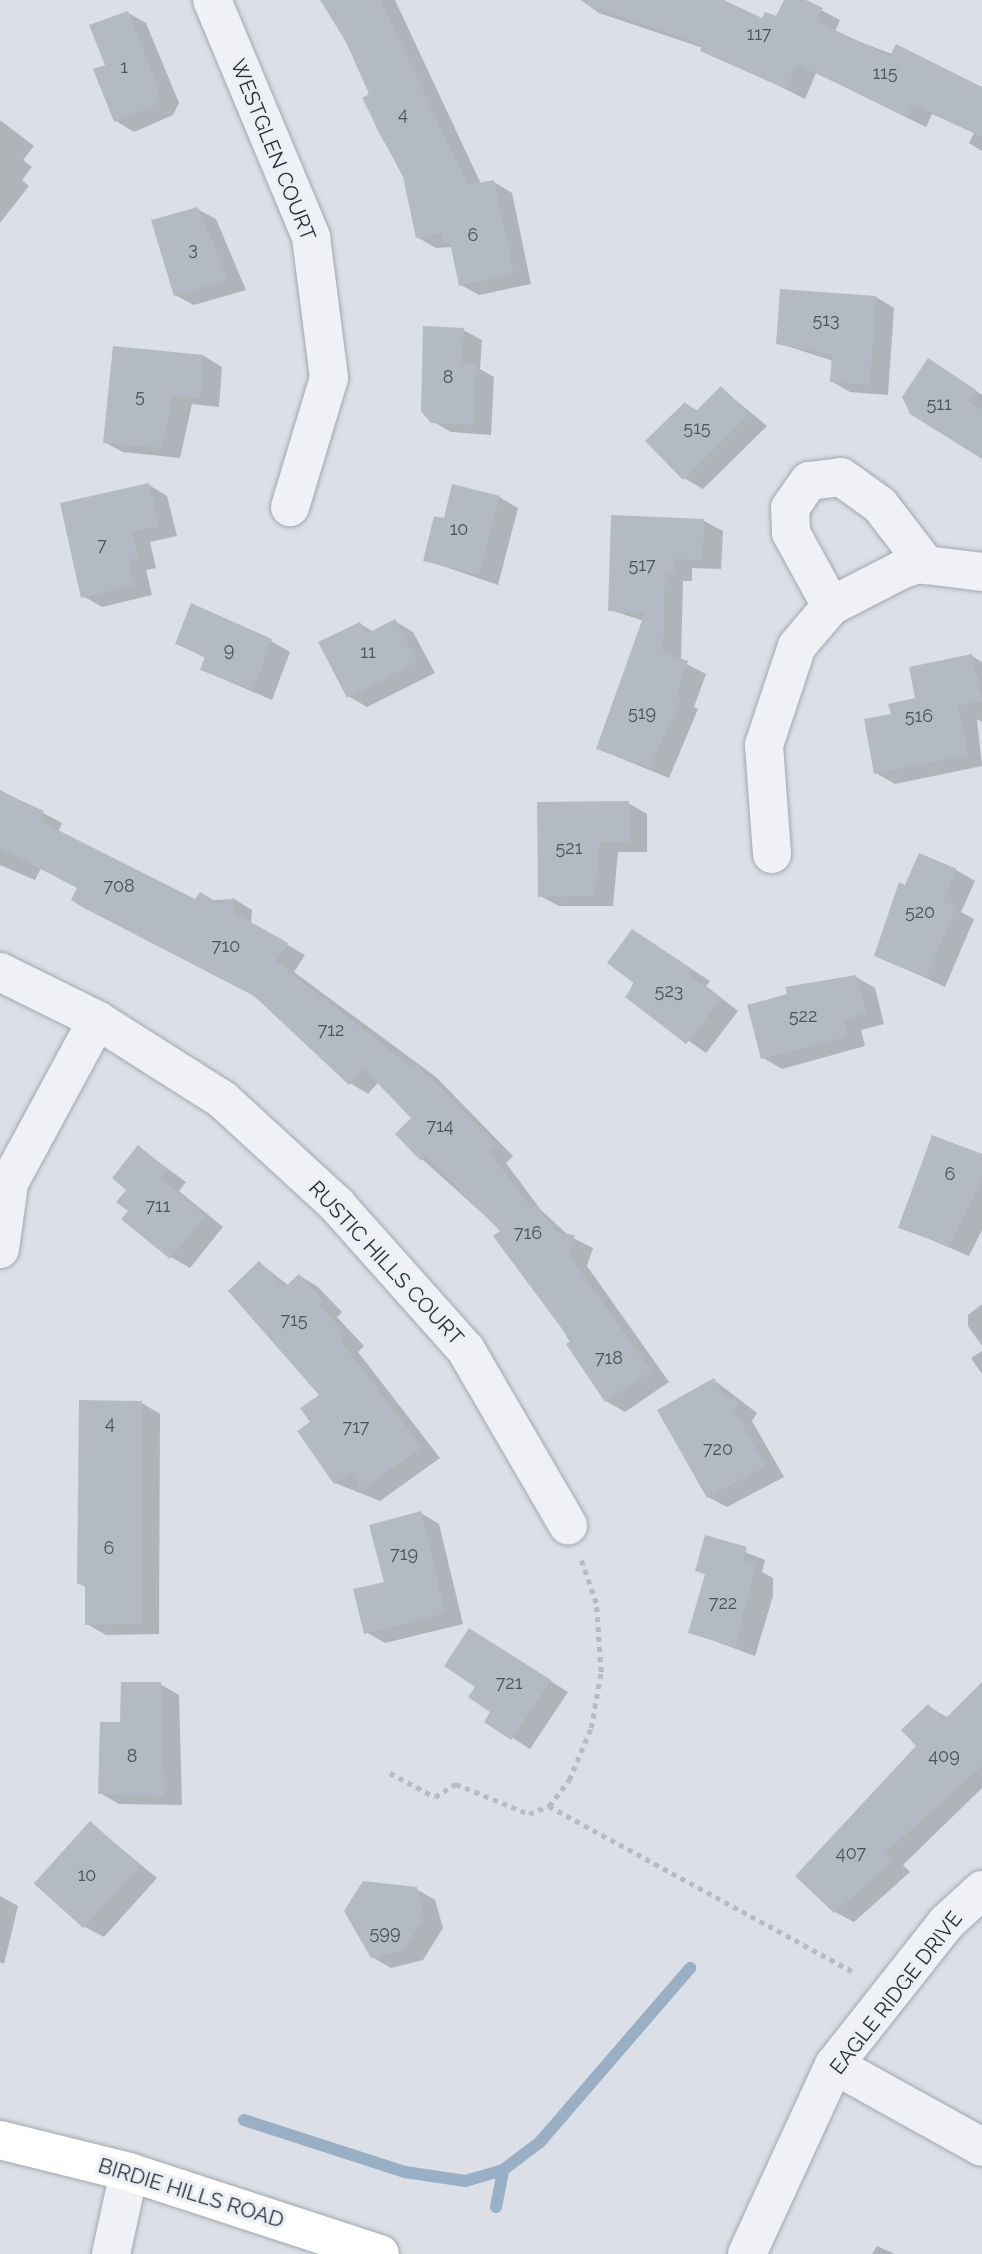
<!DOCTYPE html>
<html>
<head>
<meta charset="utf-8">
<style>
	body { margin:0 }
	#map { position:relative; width:982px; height:2254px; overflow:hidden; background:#dce0e6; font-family:Raleway,sans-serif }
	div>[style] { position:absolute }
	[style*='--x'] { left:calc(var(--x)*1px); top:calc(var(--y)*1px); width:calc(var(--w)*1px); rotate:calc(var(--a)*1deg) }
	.shadow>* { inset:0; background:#0003 }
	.stream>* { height:12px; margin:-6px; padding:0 6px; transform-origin:6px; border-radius:6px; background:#98afc6 }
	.building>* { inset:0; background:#b4bac3; transform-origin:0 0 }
	.path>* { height:4.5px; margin-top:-2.25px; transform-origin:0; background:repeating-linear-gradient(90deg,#b7bbc1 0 5px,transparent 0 10px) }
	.roads { filter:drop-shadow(0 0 2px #a2a7b0) drop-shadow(0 0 2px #a2a7b0) }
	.minor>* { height:38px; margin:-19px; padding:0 19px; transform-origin:19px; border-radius:19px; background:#eff1f5 }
	.major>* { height:38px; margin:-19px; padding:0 19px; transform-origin:19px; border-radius:19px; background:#fff }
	span { translate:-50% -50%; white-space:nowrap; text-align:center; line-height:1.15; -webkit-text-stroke:7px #eceff4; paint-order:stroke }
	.number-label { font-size:18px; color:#4a525e }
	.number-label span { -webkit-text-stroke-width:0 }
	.street-label { font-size:21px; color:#272f3c }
</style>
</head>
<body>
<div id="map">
	<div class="shadow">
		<i style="clip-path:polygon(326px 0,395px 0,481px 184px,494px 182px,512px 193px,531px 284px,479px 295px,461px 285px,452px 247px,436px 248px,417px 237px,404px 176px,378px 131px,364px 99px,372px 95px)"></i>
		<i style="clip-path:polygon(581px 0,719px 0,763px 20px,777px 19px,786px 0,802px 0,840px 20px,835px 32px,982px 89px,982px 151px,969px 143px,974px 133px,932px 114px,926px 127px,816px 73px,805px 99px,703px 48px,599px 13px)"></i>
		<i style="clip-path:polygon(128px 13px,146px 23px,179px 103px,173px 115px,134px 132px,116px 121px,107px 66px)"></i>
		<i style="clip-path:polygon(0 120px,34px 146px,23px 160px,32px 167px,22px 180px,29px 186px,0 223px)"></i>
		<i style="clip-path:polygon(197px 209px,216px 219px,246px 290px,194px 305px,175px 295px)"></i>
		<i style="clip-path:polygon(876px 297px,894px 308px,888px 395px,850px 392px,831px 381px,833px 361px,778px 343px)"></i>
		<i style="clip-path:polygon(463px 330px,482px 340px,480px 369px,494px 377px,491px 435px,451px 432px,432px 421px)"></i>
		<i style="clip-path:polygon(204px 356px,222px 367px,219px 407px,192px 404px,180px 458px,123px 452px,104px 442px)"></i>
		<i style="clip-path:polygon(947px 371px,982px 395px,982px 452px)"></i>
		<i style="clip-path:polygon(721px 388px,767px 426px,703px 489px,684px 478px,686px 404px,698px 411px)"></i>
		<i style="clip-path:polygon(149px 485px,167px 496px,177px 536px,150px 542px,156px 568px,146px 570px,152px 595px,102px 607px,83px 596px)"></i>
		<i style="clip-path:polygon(499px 497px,518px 508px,498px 585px,428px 561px)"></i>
		<i style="clip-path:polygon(704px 521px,723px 531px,721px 569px,692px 568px,692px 581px,683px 581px,681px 661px,706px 674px,694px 707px,698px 709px,669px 778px,598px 749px,644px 621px,610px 610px)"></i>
		<i style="clip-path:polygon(395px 621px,413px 632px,435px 673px,367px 707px,348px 696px,360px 624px,374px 632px)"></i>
		<i style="clip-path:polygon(271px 641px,290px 652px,272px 700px,202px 670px,206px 658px,177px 644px)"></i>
		<i style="clip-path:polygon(972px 656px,982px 662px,982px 722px,977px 719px,982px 766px,895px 784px,876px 773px,917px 700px)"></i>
		<i style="clip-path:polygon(0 790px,62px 823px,58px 832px,196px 901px,234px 899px,252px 910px,251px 924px,305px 955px,294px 972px,436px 1077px,513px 1156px,506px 1163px,541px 1210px,569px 1236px,593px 1248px,587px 1266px,669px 1382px,625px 1412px,606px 1401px,503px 1232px,422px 1159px,413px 1118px,379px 1082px,368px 1094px,350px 1083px,257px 997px,79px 888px,41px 868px,35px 880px,0 865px)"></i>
		<i style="clip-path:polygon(628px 803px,647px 814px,647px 852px,618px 852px,613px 906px,559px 906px,540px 896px)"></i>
		<i style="clip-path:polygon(956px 870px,975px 881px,961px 912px,974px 919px,945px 987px,877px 955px,906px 887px)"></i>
		<i style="clip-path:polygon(651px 943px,710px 981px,706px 986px,738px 1011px,706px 1053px,627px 997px)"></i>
		<i style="clip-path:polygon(856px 977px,875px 988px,884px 1024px,861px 1030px,865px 1046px,782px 1069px,763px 1058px)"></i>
		<i style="clip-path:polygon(138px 1147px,186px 1182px,179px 1191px,223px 1227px,190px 1268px,171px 1257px,130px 1211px)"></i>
		<i style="clip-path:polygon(982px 1156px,982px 1230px,969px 1256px,901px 1227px)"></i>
		<i style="clip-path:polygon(260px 1263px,289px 1286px,300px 1276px,318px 1287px,342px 1312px,337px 1317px,364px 1346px,358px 1352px,440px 1458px,380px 1501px,335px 1483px,312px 1423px,321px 1395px)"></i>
		<i style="clip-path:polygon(982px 1304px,982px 1346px,968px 1326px,968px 1315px)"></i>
		<i style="clip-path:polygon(982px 1351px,982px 1374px,971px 1358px)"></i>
		<i style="clip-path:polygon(714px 1380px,757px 1413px,752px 1421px,784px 1477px,727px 1507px,708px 1497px)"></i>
		<i style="clip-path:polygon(142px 1403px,160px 1414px,159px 1634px,106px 1635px,87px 1624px,86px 1587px,78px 1583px)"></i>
		<i style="clip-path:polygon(421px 1513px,439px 1524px,463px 1624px,385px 1643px,366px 1632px)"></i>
		<i style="clip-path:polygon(706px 1537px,765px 1560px,762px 1572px,773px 1578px,773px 1596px,755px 1656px,690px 1632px,706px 1575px,697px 1570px)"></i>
		<i style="clip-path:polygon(488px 1641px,568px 1692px,530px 1749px,486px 1721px,493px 1711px,477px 1686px)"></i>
		<i style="clip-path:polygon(160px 1684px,179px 1695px,182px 1805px,119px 1804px,100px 1793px)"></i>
		<i style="clip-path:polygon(982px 1698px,982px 1788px,903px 1865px,910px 1872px,854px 1922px,835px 1912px,919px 1746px,928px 1706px,948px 1718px)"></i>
		<i style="clip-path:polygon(90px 1823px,157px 1878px,104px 1937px,85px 1927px)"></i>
		<i style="clip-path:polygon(416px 1889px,435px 1900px,443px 1928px,423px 1960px,391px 1968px,372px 1957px)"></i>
		<i style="clip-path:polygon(0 1896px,18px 1906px,4px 1964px,0 1962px)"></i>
		<i style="clip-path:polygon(877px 2246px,895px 2254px,872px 2254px)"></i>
	</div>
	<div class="stream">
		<i style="--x:244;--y:2120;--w:169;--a:17.9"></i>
		<i style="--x:405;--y:2172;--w:61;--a:8.5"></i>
		<i style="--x:465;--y:2181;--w:40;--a:-16"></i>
		<i style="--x:503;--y:2170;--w:46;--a:-37.1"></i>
		<i style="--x:540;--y:2142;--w:230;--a:-49.2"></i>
		<i style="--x:496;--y:2207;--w:38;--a:-79"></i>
	</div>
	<div class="building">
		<i style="clip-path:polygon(320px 0,380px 0,468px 185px,494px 180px,514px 274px,459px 286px,450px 243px,443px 244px,441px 233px,416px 238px,403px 177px,362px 98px,369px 94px,346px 42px)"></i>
		<i style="clip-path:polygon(588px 0,724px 0,762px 18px,765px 12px,776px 16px,784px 0,806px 0,823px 8px,816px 21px,890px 56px,896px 44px,982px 87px,982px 137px,913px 104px,907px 117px,797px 64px,786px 89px,700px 51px,702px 45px,587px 5px)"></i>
		<i style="clip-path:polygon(128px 11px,160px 92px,155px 105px,114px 122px,93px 69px,105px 65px,89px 25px)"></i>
		<i style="clip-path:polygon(198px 207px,228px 280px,174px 296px,151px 220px)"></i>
		<i style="clip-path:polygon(780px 289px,876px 296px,870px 385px,830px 382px,832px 355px,776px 344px)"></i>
		<i style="clip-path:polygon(423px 326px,464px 328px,462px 364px,476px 365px,473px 425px,431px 423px,421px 411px)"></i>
		<i style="clip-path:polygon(113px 346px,204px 355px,200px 398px,173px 395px,162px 448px,103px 443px)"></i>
		<i style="clip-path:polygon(928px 358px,976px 390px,968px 401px,982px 411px,982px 459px,910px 414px,902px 397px)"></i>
		<i style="clip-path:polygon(721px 386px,749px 414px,683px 480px,645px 441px,685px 402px,695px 412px)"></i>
		<i style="clip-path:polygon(149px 483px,159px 526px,132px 532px,138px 558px,128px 560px,134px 585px,81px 598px,60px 503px)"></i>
		<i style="clip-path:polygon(452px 484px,500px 496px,479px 575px,423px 561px,434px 516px,444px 518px)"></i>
		<i style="clip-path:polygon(611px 515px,704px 519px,703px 560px,674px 559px,674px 572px,665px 571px,663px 653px,688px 661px,676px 695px,681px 697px,650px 768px,596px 749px,645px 612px,608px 611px)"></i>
		<i style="clip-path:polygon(191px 603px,272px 639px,253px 690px,200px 670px,205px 656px,175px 644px)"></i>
		<i style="clip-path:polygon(395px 619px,417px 662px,347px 698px,318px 642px,360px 622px,366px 634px)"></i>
		<i style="clip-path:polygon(972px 654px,982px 701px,958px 706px,968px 755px,874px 774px,864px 719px,891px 714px,888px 704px,915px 698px,909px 667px)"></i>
		<i style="clip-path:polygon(0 791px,44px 811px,40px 821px,195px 899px,200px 892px,218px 903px,234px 898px,233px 912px,288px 943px,276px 961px,413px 1068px,417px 1064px,496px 1145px,489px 1152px,531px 1208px,536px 1205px,557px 1233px,575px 1235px,569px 1255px,651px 1371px,605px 1402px,566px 1344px,571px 1341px,493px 1236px,500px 1231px,426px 1156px,421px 1161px,395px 1134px,411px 1118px,363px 1068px,349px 1085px,254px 996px,84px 908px,71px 900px,77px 888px,0 848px)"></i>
		<i style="clip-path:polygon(629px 801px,629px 842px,600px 842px,594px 896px,538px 897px,537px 802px)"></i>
		<i style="clip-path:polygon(919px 853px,957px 869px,943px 902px,956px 907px,926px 978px,874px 956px,899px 882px,905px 885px)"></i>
		<i style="clip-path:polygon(632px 929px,692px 969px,688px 974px,721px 999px,686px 1044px,625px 997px,635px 984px,607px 963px)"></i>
		<i style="clip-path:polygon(856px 975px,866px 1013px,843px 1020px,848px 1036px,761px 1059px,747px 1005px,787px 994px,785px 987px)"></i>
		<i style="clip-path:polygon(932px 1135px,982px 1154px,982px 1179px,949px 1246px,898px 1228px)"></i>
		<i style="clip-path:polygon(138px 1145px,168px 1170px,161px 1179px,205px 1215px,170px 1259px,121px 1219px,128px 1211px,116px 1202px,126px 1190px,112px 1178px)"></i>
		<i style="clip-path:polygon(259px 1261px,284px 1288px,299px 1274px,324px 1301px,319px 1305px,346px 1334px,340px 1340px,422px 1447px,360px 1491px,355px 1470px,334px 1484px,297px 1431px,310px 1422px,300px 1408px,319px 1395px,228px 1291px)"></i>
		<i style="clip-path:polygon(714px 1378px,724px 1396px,740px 1401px,734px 1410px,766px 1466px,707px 1498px,657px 1410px)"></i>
		<i style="clip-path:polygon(79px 1400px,142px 1401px,141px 1624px,85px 1625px,85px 1584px,77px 1584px)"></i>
		<i style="clip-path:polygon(421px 1511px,445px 1613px,364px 1634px,353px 1589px,384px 1582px,369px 1525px)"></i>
		<i style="clip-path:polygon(705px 1535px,747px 1547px,743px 1562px,755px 1566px,736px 1647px,688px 1633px,705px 1574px,695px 1571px)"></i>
		<i style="clip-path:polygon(469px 1628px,551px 1680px,511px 1740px,484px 1722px,490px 1712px,468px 1697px,475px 1687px,444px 1666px)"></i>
		<i style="clip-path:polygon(121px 1682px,161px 1682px,164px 1796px,98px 1794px,100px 1722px,120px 1722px)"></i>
		<i style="clip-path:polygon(982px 1682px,982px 1766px,885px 1853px,893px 1860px,834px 1913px,795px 1876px,916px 1746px,901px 1730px,928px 1704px,944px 1720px)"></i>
		<i style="left:90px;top:1821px;width:67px;height:84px;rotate:42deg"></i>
		<i style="clip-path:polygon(363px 1881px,417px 1887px,424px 1917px,404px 1950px,371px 1958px,344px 1911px)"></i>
	</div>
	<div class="path">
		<i style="--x:390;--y:1773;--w:51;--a:28.1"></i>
		<i style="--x:435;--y:1797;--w:25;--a:-32"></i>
		<i style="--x:456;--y:1784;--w:79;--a:22.3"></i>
		<i style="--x:529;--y:1814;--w:22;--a:-22"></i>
		<i style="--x:549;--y:1806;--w:33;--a:-52"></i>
		<i style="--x:569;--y:1780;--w:56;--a:-67.1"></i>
		<i style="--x:591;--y:1728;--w:57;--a:-79.9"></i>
		<i style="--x:601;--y:1672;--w:69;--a:-94.1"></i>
		<i style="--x:596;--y:1603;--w:46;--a:-109.2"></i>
		<i style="--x:549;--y:1806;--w:349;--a:28.6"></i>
	</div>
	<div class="roads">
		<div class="minor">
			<i style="--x:212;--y:0;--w:257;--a:67.3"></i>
			<i style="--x:311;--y:237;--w:142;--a:82.7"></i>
			<i style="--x:329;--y:378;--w:135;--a:106.8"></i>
			<i style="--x:831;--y:606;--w:83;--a:-118.7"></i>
			<i style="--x:791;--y:533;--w:25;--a:-92"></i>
			<i style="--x:790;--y:508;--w:33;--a:-55"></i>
			<i style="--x:809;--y:481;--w:32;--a:-7"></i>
			<i style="--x:841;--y:477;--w:48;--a:35.7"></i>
			<i style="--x:880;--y:505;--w:76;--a:52.5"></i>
			<i style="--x:772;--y:854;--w:109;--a:-94.2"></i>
			<i style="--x:764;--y:745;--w:104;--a:-71.6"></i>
			<i style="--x:797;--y:646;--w:52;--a:-49.6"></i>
			<i style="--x:831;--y:606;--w:79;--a:-27.2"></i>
			<i style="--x:901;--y:570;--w:18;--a:-19"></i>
			<i style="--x:918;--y:564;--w:64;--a:7.1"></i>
			<i style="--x:0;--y:972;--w:108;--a:26.3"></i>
			<i style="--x:97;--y:1020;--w:149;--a:32.4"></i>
			<i style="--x:223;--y:1100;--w:155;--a:42.6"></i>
			<i style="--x:337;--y:1205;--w:194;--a:48.3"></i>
			<i style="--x:466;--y:1350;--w:203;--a:59.8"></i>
			<i style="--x:0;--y:1249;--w:67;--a:-82.2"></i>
			<i style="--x:9;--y:1183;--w:185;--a:-61.6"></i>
			<i style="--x:834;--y:2065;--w:169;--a:29"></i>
			<i style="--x:111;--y:2254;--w:84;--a:-77.6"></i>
			<i style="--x:747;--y:2254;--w:208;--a:-65.3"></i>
			<i style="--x:834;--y:2065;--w:181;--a:-51.7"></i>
			<i style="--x:946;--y:1923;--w:49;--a:-42.5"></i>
		</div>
		<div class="major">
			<i style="--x:0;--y:2140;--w:133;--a:13.9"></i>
			<i style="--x:129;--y:2172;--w:264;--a:18.1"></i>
		</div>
	</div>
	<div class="number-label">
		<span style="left:759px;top:34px">117</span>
		<span style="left:124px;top:67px">1</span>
		<span style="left:885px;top:73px">115</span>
		<span style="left:403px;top:114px">4</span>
		<span style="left:473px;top:235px">6</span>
		<span style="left:193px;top:249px">3</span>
		<span style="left:826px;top:320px">513</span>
		<span style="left:448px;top:377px">8</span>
		<span style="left:140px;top:396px">5</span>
		<span style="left:939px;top:404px">511</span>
		<span style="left:697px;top:428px">515</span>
		<span style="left:459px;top:529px">10</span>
		<span style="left:102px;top:545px">7</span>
		<span style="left:642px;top:565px">517</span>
		<span style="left:229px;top:650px">9</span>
		<span style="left:368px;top:652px">11</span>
		<span style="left:642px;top:713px">519</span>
		<span style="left:919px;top:716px">516</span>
		<span style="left:569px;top:848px">521</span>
		<span style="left:119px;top:886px">708</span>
		<span style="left:920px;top:912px">520</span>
		<span style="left:226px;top:946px">710</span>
		<span style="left:669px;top:991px">523</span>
		<span style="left:803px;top:1016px">522</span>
		<span style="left:331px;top:1030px">712</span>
		<span style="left:440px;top:1126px">714</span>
		<span style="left:950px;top:1174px">6</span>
		<span style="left:158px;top:1206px">711</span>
		<span style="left:528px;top:1233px">716</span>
		<span style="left:294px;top:1320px">715</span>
		<span style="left:609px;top:1358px">718</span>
		<span style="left:110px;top:1423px">4</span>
		<span style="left:356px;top:1427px">717</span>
		<span style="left:718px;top:1449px">720</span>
		<span style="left:109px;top:1548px">6</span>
		<span style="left:404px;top:1554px">719</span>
		<span style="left:723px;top:1603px">722</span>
		<span style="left:509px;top:1683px">721</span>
		<span style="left:132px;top:1756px">8</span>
		<span style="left:944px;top:1756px">409</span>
		<span style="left:851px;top:1853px">407</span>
		<span style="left:87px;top:1875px">10</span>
		<span style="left:385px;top:1933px">599</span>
	</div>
	<div class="street-label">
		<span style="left:273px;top:150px;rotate:68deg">WESTGLEN COURT</span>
		<span style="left:386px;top:1263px;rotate:47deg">RUSTIC HILLS COURT</span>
		<span style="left:896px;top:1993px;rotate:-52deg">EAGLE RIDGE DRIVE</span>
		<span style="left:191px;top:2193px;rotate:17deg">BIRDIE HILLS ROAD</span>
	</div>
</div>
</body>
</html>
